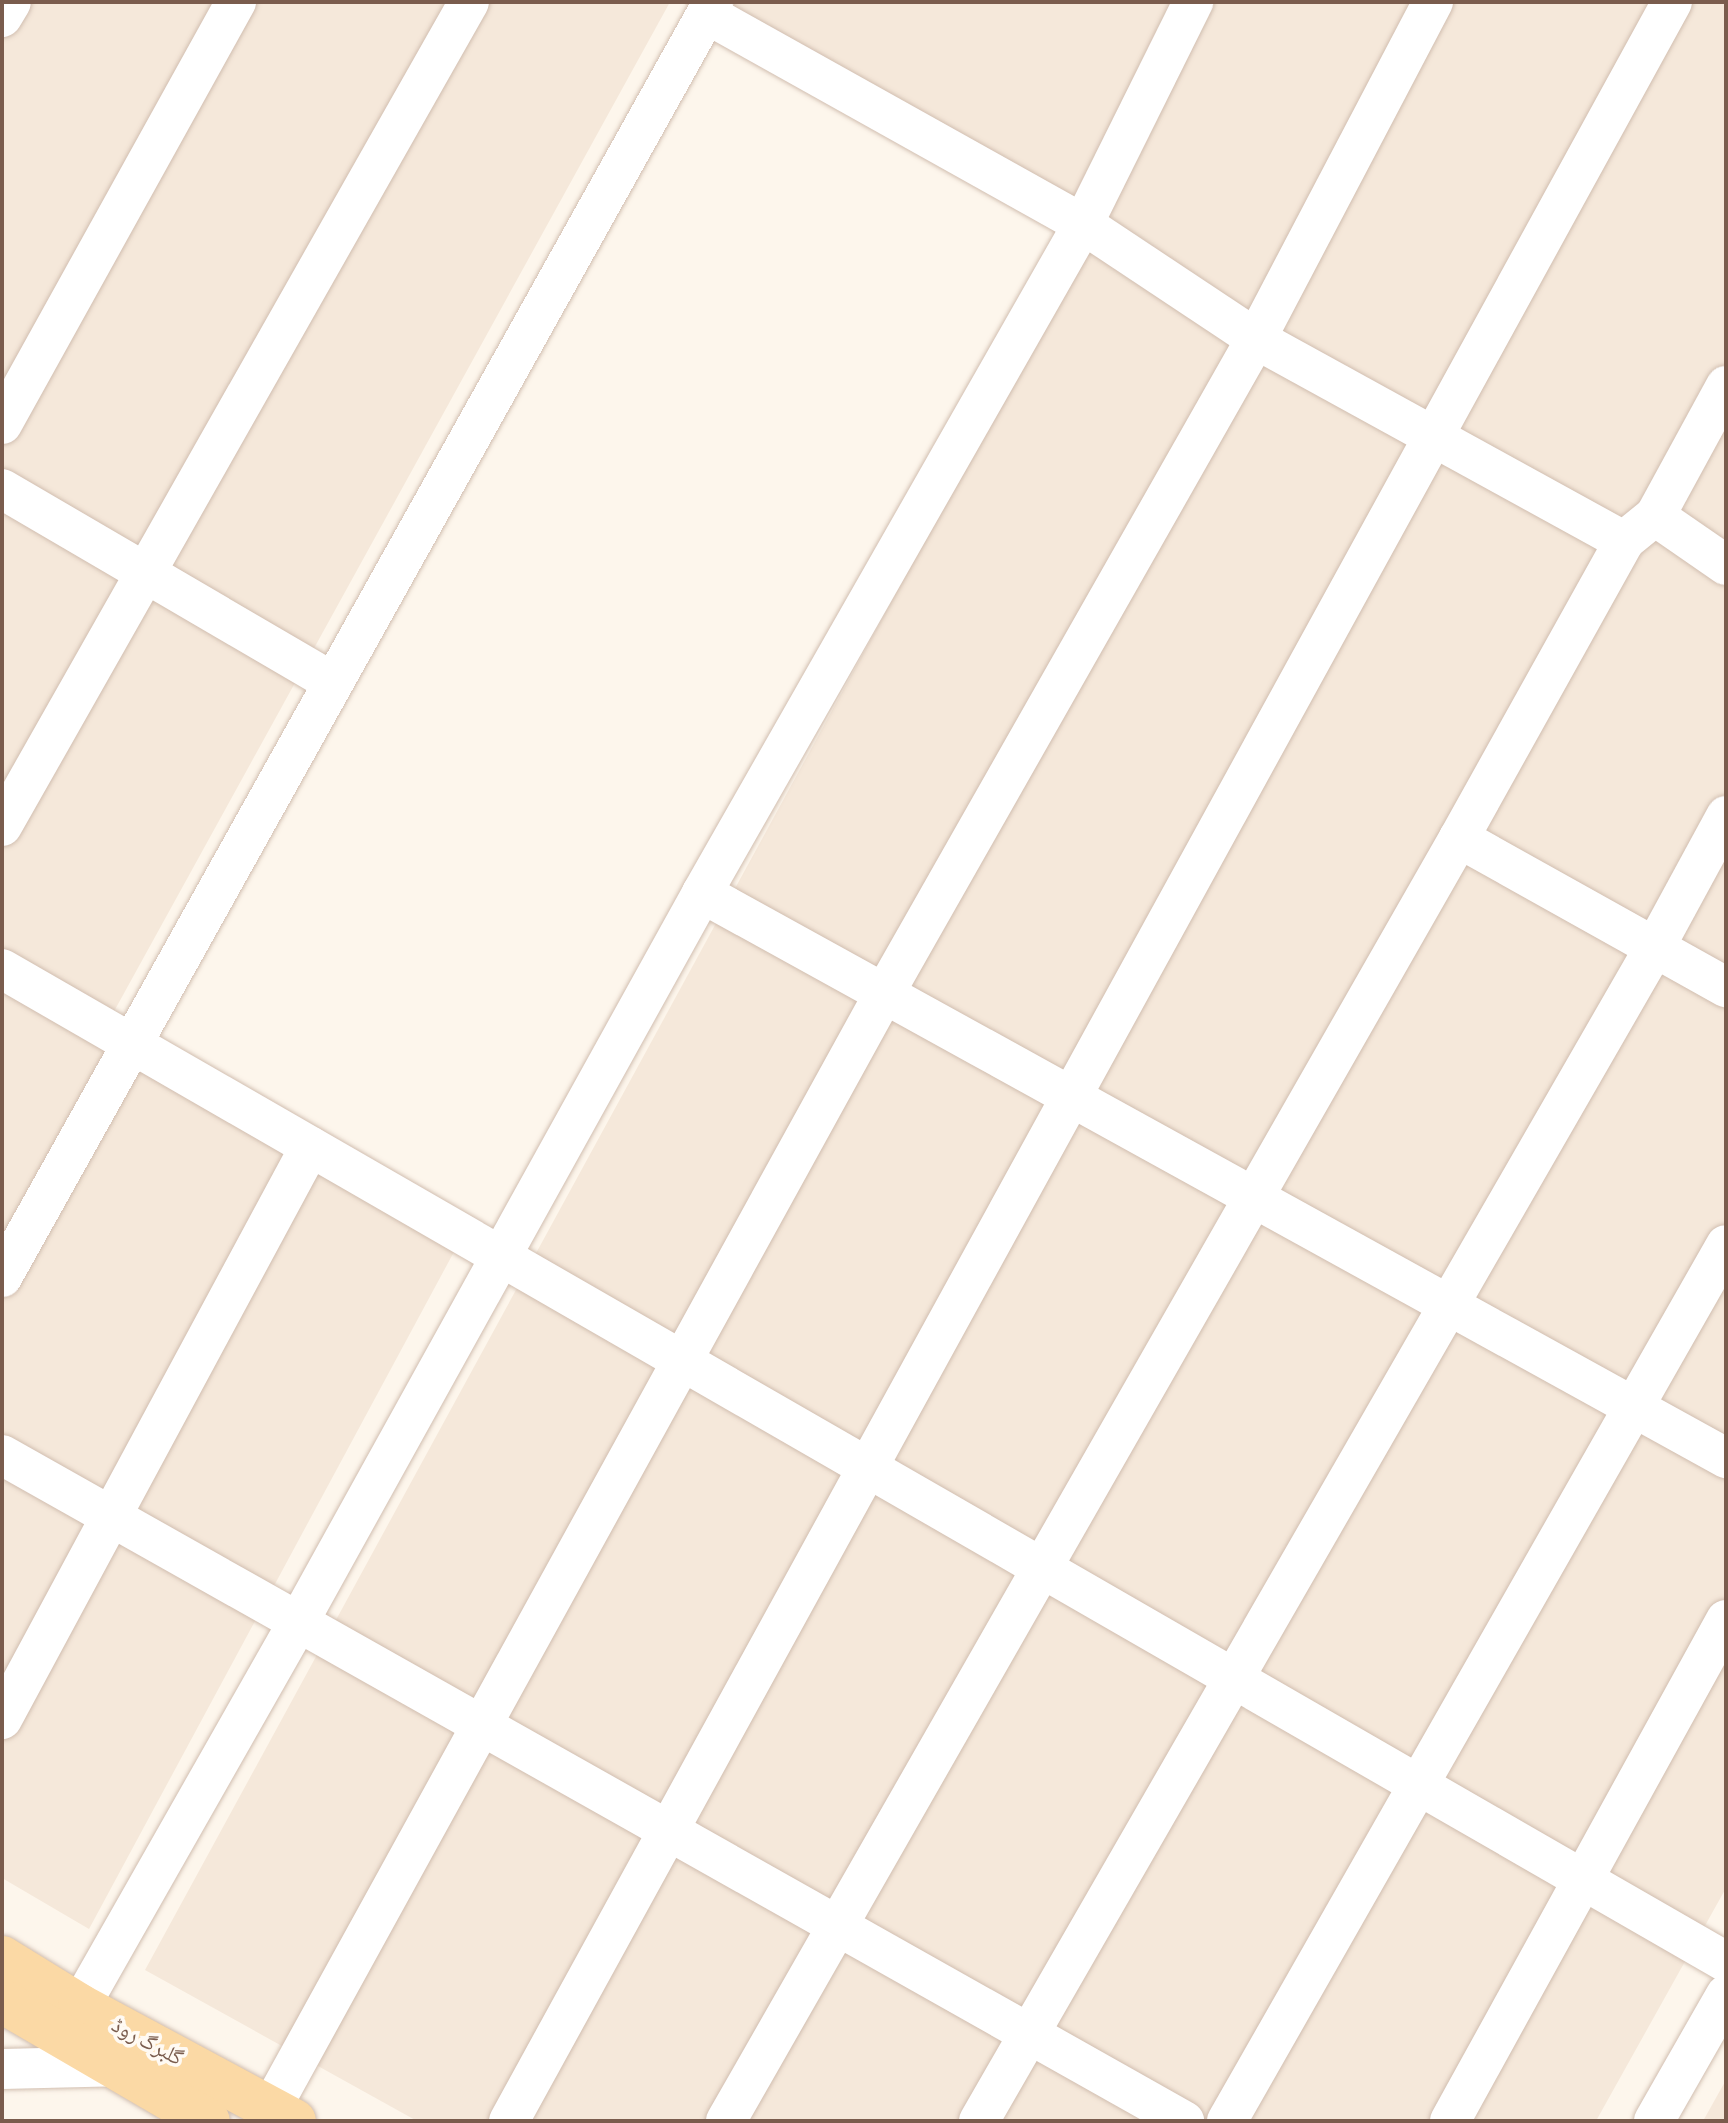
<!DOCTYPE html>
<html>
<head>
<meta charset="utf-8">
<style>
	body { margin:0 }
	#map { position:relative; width:1728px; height:2123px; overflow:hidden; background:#fdf6ec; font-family:"Sofia Sans Condensed","Noto Naskh Arabic",sans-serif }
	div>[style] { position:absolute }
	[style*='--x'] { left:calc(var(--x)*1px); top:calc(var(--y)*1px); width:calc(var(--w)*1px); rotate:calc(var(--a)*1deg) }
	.residential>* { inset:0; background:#f5e8da }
	.roads { filter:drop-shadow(0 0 2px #d1beb0) drop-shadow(0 0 2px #d1beb0) }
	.minor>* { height:40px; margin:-20px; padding:0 20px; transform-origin:20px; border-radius:20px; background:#fff }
	.major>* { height:44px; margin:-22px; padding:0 22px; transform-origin:22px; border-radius:22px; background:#fbd9a5 }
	span { translate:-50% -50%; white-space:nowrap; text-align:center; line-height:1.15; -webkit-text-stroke:7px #fffaf3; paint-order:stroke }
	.street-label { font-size:22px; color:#7a5c4d }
	.frame { position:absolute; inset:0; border:4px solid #7a5c4d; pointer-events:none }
</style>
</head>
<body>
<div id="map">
	<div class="residential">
		<i style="clip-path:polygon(2px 2px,670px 2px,101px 1035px,455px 1250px,89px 1929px,2px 1878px)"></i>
		<i style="clip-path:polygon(681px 2px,1726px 2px,1726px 1888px,1596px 2121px,417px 2121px,145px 1970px,1086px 245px)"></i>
		<i style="clip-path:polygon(1726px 2080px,1726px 2121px,1703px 2121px)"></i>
	</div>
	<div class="roads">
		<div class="minor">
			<i style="--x:707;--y:14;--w:431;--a:29.2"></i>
			<i style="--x:1083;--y:224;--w:208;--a:33.6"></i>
			<i style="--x:1256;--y:339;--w:420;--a:28.8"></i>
			<i style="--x:2;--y:17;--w:17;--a:-59"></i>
			<i style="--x:2;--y:424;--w:483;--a:-61"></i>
			<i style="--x:2;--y:489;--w:382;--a:30.3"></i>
			<i style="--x:1655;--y:516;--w:86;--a:34.6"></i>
			<i style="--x:2;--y:826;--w:947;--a:-60.46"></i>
			<i style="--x:1459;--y:838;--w:306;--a:29.2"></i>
			<i style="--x:702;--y:893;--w:1170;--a:28.89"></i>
			<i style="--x:2;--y:969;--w:1990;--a:29.94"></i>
			<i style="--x:2;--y:1277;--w:1460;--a:-60.85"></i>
			<i style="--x:2;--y:1455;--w:1357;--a:29.4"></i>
			<i style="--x:2;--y:1719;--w:650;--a:-61.7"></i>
			<i style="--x:80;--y:2006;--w:443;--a:-60.4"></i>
			<i style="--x:299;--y:1621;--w:832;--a:-61.03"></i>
			<i style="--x:702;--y:893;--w:770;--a:-60.34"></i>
			<i style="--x:1083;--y:224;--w:248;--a:-63.6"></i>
			<i style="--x:2;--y:2069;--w:124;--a:-1.4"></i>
			<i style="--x:271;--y:2108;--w:1272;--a:-61.18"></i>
			<i style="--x:884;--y:994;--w:753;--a:-60.41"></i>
			<i style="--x:1256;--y:339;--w:381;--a:-62.3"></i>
			<i style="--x:509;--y:2121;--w:2417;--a:-61.24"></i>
			<i style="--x:726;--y:2121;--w:1478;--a:-60.26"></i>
			<i style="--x:1459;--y:838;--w:340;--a:-60.9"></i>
			<i style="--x:1624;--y:541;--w:40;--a:-39"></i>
			<i style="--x:1655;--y:516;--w:148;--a:-61.4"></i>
			<i style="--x:979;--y:2121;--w:1355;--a:-60.07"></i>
			<i style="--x:1655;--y:947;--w:149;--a:-61.5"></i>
			<i style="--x:1227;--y:2121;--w:1008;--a:-60.33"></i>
			<i style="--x:1450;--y:2121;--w:572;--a:-61.15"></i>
			<i style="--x:1654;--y:2121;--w:145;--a:-60.3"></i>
		</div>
		<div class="major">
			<i style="--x:2;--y:1958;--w:92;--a:31.6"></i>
			<i style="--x:80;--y:2006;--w:243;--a:28.3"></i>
			<i style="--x:2;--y:2001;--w:238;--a:30.2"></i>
		</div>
	</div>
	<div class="street-label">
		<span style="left:147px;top:2042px;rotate:28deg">گلبرگ روڈ</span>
	</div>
	<div class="frame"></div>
</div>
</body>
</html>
